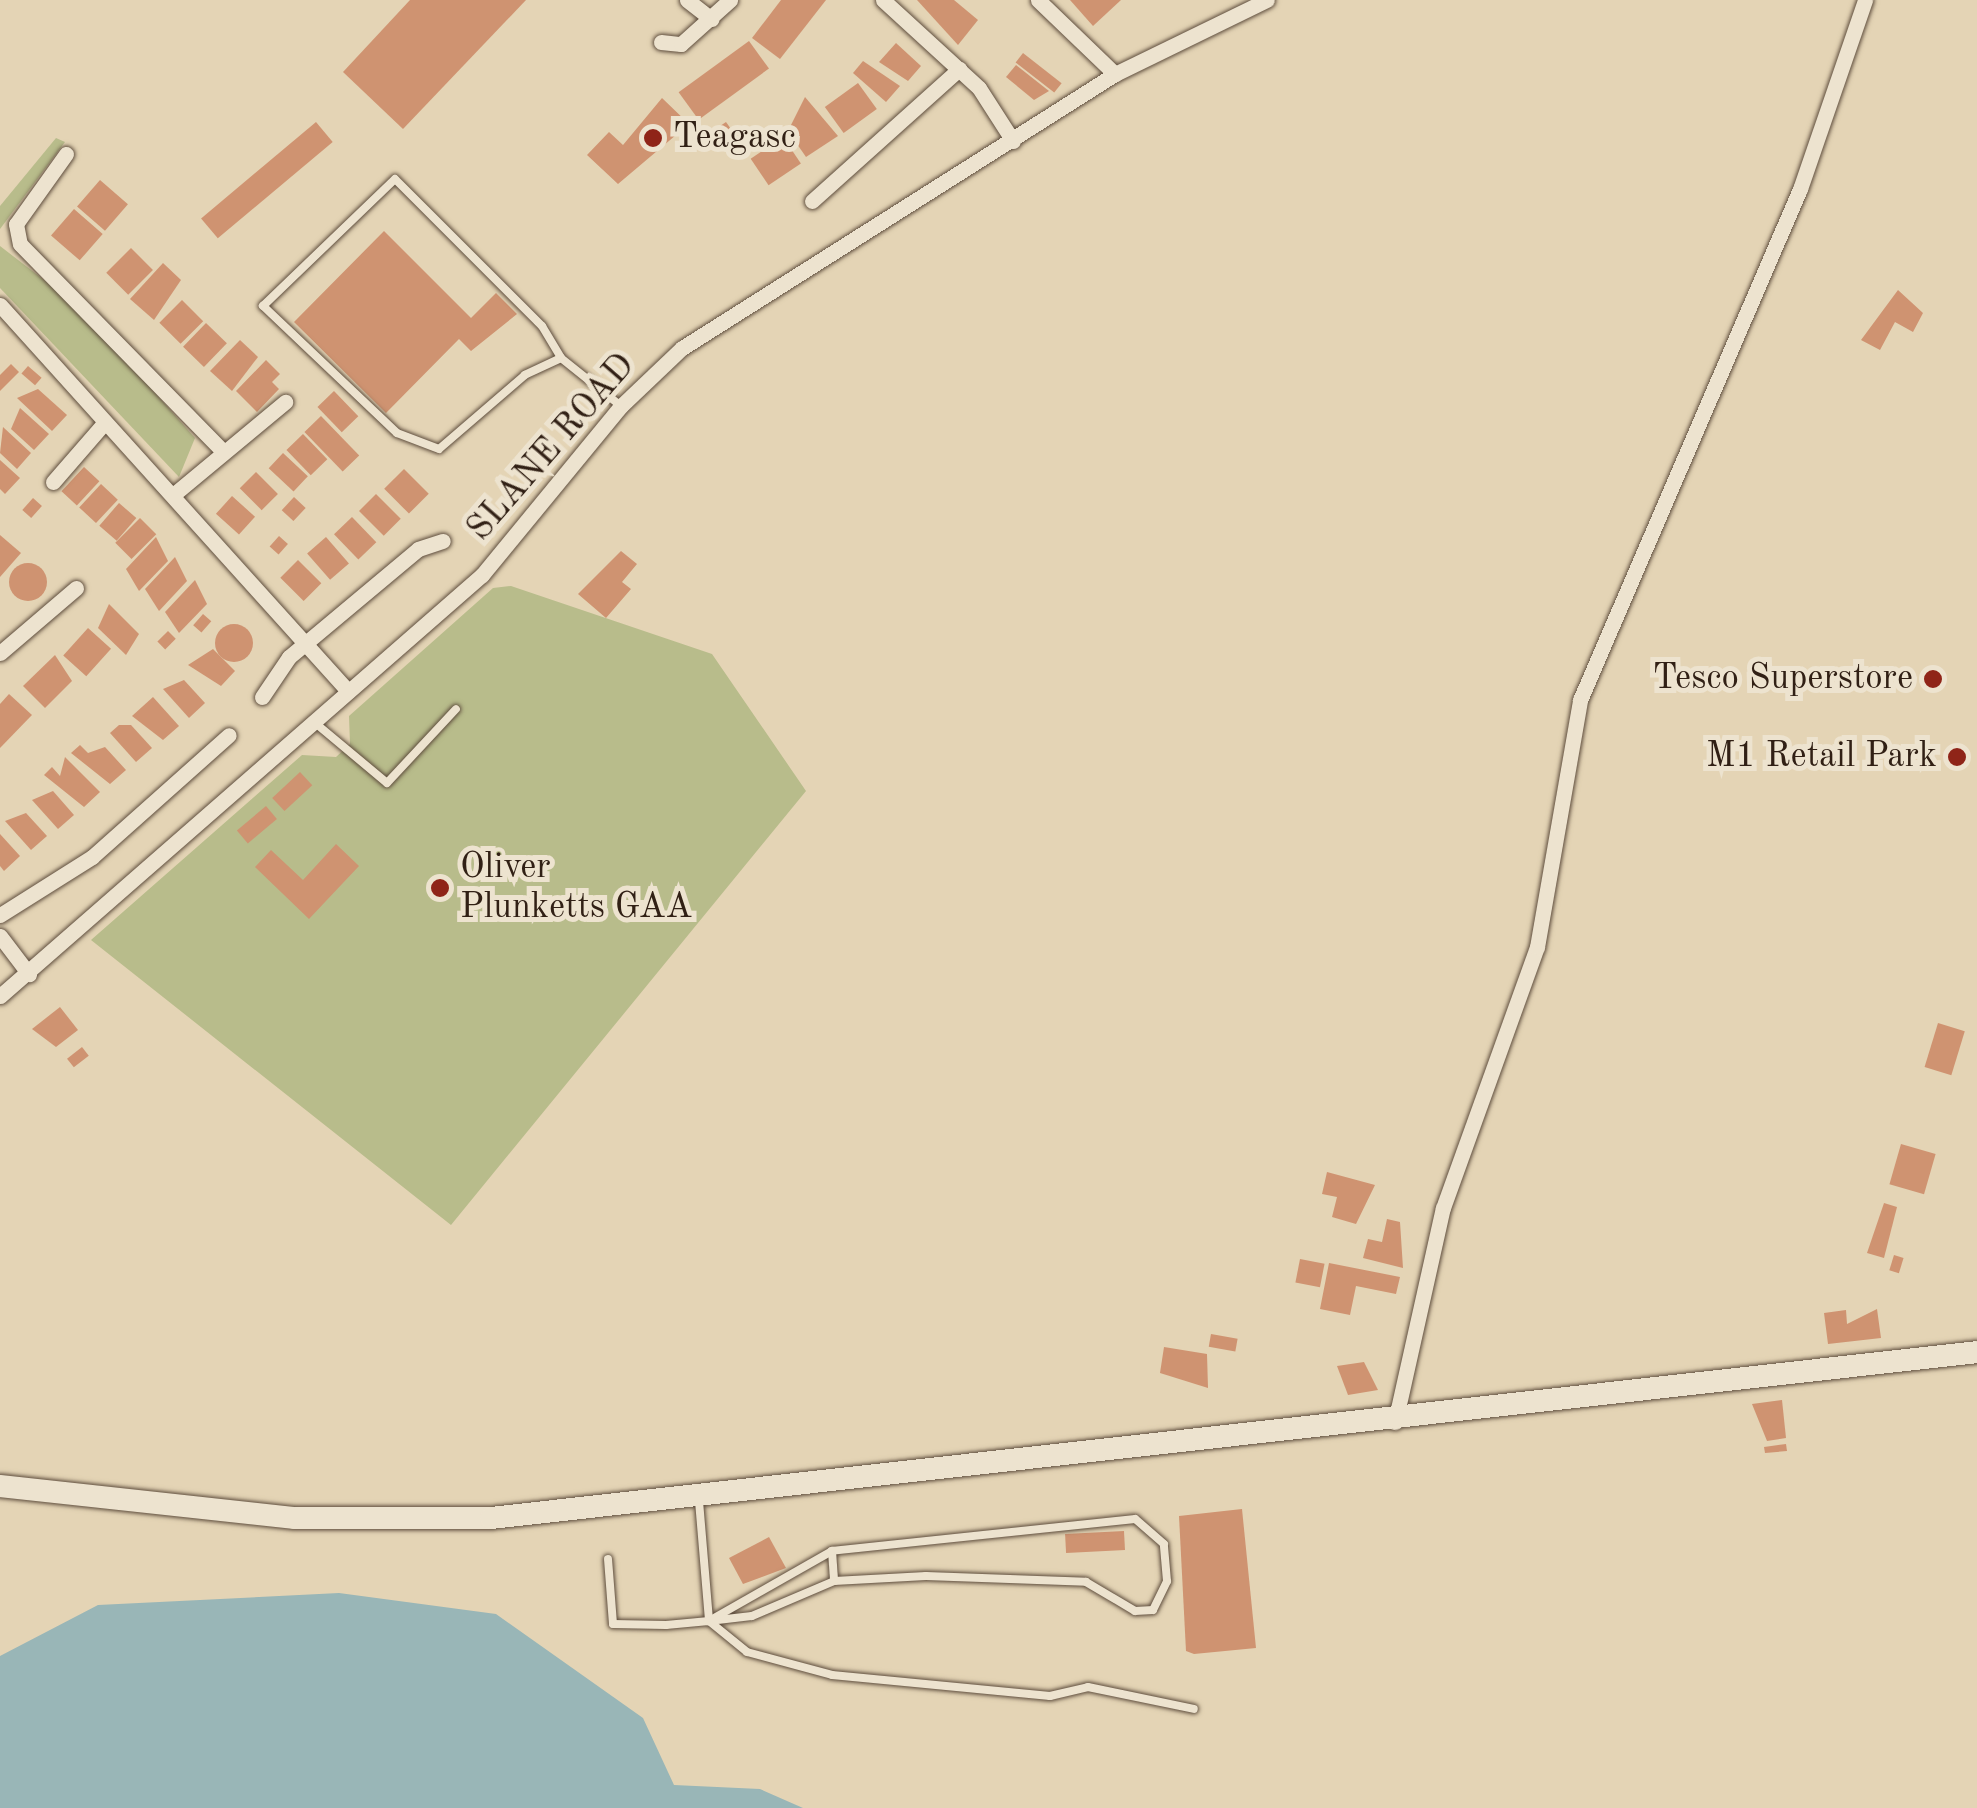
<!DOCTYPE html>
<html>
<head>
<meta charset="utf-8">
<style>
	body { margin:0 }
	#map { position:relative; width:1977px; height:1808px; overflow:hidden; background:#e4d4b5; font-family:"Old Standard TT",serif }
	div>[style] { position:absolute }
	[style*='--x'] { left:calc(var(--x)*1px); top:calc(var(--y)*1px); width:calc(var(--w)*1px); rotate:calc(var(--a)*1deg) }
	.green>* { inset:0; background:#b8bc8b }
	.water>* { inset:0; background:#99b6b7 }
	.building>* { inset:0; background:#cf9371; transform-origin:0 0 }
	.round { border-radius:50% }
	.roads { filter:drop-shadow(0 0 2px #5e4d3d) drop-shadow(0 0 2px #5e4d3d) }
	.lane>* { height:8px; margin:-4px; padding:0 4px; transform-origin:4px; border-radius:4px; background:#ede3cf }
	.street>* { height:15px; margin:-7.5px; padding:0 7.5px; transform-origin:7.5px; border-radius:7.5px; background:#ede3cf }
	.secondary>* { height:22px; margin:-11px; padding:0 11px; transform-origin:11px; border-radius:11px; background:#ede3cf }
	.dots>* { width:28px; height:28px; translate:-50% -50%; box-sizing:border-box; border:5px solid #ede3cf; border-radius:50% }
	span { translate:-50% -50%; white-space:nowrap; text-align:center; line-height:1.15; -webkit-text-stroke:10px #ede3cf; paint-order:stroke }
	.poi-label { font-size:35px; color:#312015 }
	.left { translate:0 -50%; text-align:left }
	.right { translate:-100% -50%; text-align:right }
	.street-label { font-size:35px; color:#312015 }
</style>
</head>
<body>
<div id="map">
	<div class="green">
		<i style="clip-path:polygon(56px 138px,65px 142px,0 229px,0 206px)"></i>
		<i style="clip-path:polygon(0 246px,79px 307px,195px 438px,179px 477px,0 288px)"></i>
		<i style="clip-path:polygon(511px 586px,712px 654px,806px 791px,451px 1225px,91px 940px,302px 755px,336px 757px,350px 744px,349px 716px,493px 588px)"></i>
	</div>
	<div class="water">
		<i style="clip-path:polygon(339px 1593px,496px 1614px,643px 1718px,674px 1785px,760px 1789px,803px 1808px,0 1808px,0 1656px,98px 1605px)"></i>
	</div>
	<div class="building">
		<i style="clip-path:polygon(410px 0,526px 0,403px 129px,343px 72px)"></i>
		<i style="clip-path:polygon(781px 0,826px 0,780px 59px,752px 38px)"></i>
		<i style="clip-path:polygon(917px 0,954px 0,978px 20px,958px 45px)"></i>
		<i style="clip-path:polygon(1070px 0,1121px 0,1093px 26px)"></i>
		<i style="left:749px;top:41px;width:34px;height:87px;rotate:54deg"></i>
		<i style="clip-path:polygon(896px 43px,921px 66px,908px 81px,879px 62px)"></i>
		<i style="left:1023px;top:53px;width:49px;height:12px;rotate:38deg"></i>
		<i style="clip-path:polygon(863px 61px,900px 86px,886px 102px,853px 73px)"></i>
		<i style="clip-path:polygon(1016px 65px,1049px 91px,1034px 100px,1006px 77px)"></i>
		<i style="left:858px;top:83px;width:32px;height:41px;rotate:54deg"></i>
		<i style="clip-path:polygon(805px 97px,838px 136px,806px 157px,788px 131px)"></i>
		<i style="clip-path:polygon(662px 98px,689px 124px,618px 184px,587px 155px,609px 132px,623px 145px)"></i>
		<i style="left:316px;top:122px;width:26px;height:150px;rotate:50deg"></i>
		<i style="clip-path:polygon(726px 122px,731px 129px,716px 141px,710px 133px)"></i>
		<i style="left:783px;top:137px;width:32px;height:39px;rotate:56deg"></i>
		<i style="left:100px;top:180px;width:37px;height:35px;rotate:41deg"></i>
		<i style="left:74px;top:209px;width:38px;height:35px;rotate:41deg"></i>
		<i style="clip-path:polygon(384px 231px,471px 318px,496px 293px,517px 314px,471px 351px,459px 339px,386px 413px,294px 322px)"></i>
		<i style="left:131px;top:248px;width:31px;height:35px;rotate:45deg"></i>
		<i style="clip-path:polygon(163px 263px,181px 280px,154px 320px,130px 299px)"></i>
		<i style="clip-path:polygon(1898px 290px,1923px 313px,1913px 332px,1895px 322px,1880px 350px,1861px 340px)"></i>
		<i style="left:182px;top:300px;width:30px;height:32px;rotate:45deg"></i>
		<i style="left:206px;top:323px;width:29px;height:33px;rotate:44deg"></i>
		<i style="clip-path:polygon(240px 340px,258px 357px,232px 391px,210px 371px)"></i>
		<i style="clip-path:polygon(266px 360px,280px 374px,272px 382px,279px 389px,257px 412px,236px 391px)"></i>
		<i style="clip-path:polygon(11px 364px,19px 372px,0 391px,0 375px)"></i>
		<i style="left:28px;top:366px;width:18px;height:10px;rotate:41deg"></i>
		<i style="clip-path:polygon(38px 389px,67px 415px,52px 431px,17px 398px)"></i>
		<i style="left:334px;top:391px;width:35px;height:23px;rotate:46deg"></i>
		<i style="clip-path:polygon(20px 408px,49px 434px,34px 450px,11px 429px)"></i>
		<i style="left:321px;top:416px;width:55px;height:23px;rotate:46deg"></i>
		<i style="clip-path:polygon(3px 427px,31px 453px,17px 469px,0 453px)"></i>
		<i style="left:303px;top:434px;width:35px;height:23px;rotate:46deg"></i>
		<i style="left:283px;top:453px;width:34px;height:21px;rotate:43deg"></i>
		<i style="clip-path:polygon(0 460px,20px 478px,5px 494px,0 489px)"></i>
		<i style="left:84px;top:467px;width:21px;height:33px;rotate:43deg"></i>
		<i style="left:404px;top:469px;width:35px;height:28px;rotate:45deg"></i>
		<i style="left:256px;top:472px;width:31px;height:23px;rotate:45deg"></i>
		<i style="left:101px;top:484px;width:23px;height:32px;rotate:43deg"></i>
		<i style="left:376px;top:494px;width:35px;height:24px;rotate:45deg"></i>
		<i style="left:232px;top:496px;width:31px;height:24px;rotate:42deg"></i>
		<i style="left:294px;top:497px;width:16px;height:18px;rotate:43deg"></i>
		<i style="left:33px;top:498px;width:12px;height:16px;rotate:42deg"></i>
		<i style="left:119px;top:503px;width:23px;height:30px;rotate:41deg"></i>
		<i style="left:352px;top:517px;width:35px;height:25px;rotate:46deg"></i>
		<i style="left:140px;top:518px;width:23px;height:35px;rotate:45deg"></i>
		<i style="clip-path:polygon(0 535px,21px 553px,0 577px)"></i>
		<i style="left:279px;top:536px;width:12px;height:14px;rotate:42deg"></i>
		<i style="clip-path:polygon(156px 537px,168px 561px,139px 591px,126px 569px)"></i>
		<i style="left:326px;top:537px;width:35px;height:25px;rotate:49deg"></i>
		<i style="clip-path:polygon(621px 551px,637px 564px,622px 582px,631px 589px,606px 618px,578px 594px)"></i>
		<i style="clip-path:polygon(175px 557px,187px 581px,159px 611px,145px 589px)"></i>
		<i style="left:298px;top:560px;width:33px;height:25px;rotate:45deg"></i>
		<i class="round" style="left:9px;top:563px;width:38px;height:38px"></i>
		<i style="clip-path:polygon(195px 580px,207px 604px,179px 633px,165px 612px)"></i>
		<i style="clip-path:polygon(109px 604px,139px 634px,126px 655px,98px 628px)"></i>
		<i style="left:203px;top:614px;width:11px;height:15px;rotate:41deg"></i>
		<i class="round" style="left:215px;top:624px;width:38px;height:38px"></i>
		<i style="left:88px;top:628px;width:31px;height:37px;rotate:42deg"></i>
		<i style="left:168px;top:631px;width:11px;height:15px;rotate:45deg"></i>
		<i style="clip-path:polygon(213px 649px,235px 671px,221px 686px,188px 665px)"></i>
		<i style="clip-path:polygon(55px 655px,72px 681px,45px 708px,23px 686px)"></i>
		<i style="clip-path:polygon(184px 680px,205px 703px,189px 718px,163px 689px)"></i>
		<i style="clip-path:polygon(9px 694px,32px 715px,0 748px,0 704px)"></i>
		<i style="clip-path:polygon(153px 697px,179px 726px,163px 740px,132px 716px)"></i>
		<i style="clip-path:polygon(119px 725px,131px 725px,152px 748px,136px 762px,110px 733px)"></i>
		<i style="clip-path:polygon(80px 745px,88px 753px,105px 747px,126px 770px,110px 784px,71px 753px)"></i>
		<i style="clip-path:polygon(65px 757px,100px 792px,84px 807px,44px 775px,52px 767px,60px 776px)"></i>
		<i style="left:300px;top:772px;width:18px;height:38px;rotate:47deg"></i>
		<i style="clip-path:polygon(53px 791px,74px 815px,58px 829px,32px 800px)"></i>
		<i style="left:266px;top:806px;width:17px;height:38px;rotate:50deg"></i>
		<i style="clip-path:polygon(26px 813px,47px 836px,31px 850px,5px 821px)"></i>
		<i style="clip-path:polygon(0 834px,20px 856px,4px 871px,0 866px)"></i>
		<i style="clip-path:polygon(336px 844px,359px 866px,309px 919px,255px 867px,271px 850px,303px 880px)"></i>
		<i style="clip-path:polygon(60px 1007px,78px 1030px,56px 1047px,32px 1029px)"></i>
		<i style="left:1938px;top:1023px;width:28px;height:46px;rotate:17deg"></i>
		<i style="left:82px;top:1047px;width:11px;height:19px;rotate:52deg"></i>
		<i style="left:1901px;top:1144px;width:36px;height:42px;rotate:16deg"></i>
		<i style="clip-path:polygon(1327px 1172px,1375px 1185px,1356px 1224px,1332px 1217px,1337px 1197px,1322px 1194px)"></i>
		<i style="clip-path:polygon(1884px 1203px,1897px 1207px,1884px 1258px,1867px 1253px)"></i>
		<i style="clip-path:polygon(1387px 1219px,1400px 1222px,1403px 1268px,1363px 1258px,1368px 1239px,1382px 1242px)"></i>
		<i style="left:1894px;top:1255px;width:10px;height:16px;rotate:17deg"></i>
		<i style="left:1300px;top:1259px;width:25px;height:24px;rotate:11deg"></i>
		<i style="clip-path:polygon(1329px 1263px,1400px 1277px,1396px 1294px,1356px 1286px,1350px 1315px,1320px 1309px)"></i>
		<i style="clip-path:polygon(1877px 1309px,1881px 1338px,1828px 1344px,1824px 1313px,1846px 1310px,1847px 1324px)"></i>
		<i style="left:1211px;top:1334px;width:27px;height:13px;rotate:10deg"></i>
		<i style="clip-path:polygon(1164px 1347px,1207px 1354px,1208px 1388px,1160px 1373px)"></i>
		<i style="clip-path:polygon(1364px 1362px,1378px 1390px,1348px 1395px,1337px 1366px)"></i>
		<i style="clip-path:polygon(1782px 1400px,1786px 1438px,1767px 1441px,1752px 1404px)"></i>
		<i style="clip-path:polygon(1786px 1444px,1787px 1451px,1765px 1453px,1764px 1447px)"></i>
		<i style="clip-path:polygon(1242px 1509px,1256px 1648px,1194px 1654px,1186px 1651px,1179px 1516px)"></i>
		<i style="left:1124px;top:1531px;width:19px;height:59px;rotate:87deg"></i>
		<i style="clip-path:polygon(769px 1537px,786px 1568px,743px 1584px,729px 1558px)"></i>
	</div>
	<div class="roads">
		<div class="lane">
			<i style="--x:561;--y:358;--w:40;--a:155"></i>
			<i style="--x:525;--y:375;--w:113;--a:139.3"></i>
			<i style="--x:439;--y:449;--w:45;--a:-159.1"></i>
			<i style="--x:397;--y:433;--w:185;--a:-136.5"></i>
			<i style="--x:263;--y:306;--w:183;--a:-43.9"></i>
			<i style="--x:395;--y:179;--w:208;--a:45"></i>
			<i style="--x:542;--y:326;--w:37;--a:59"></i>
			<i style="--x:561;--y:358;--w:77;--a:38.7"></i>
			<i style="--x:314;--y:722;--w:95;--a:39.9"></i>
			<i style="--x:387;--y:783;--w:101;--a:-47"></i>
			<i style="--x:699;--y:1501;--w:120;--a:85.2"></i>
			<i style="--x:709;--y:1621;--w:49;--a:39.2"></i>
			<i style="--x:747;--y:1652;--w:88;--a:15.1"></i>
			<i style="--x:832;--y:1675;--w:219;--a:5.5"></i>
			<i style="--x:1050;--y:1696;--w:39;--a:-13"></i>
			<i style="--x:1088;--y:1687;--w:108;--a:11.7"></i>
			<i style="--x:832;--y:1551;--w:30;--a:86"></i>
			<i style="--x:608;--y:1559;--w:65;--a:85.6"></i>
			<i style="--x:613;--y:1624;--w:53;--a:1.1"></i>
			<i style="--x:666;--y:1625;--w:43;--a:-5.3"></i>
			<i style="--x:709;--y:1621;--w:43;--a:-6.6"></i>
			<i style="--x:752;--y:1616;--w:89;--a:-23.1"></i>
			<i style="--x:834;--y:1581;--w:92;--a:-3.1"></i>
			<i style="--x:926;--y:1576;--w:160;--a:2.1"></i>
			<i style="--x:1086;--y:1582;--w:57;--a:30.6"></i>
			<i style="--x:1135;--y:1611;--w:18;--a:-3"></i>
			<i style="--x:1153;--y:1610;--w:32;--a:-64"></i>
			<i style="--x:1167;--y:1581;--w:37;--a:-95"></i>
			<i style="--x:1164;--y:1544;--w:38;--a:-139"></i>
			<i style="--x:1135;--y:1519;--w:305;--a:174"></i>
			<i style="--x:832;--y:1551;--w:142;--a:150.4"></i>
		</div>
		<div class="street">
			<i style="--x:687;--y:0;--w:31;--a:38"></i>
			<i style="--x:883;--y:0;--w:130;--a:42.5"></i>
			<i style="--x:979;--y:88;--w:63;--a:57.3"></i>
			<i style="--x:1038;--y:0;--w:107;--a:43.9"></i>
			<i style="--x:661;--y:42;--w:20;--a:6"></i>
			<i style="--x:681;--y:44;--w:66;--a:-41.9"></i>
			<i style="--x:66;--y:154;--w:86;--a:125.5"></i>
			<i style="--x:16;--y:224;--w:20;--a:79"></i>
			<i style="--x:20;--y:244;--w:289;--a:45.6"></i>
			<i style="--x:812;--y:201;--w:198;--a:-41.9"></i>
			<i style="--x:0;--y:305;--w:520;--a:47.96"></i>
			<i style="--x:53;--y:482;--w:79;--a:-49.1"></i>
			<i style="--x:173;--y:495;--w:146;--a:-39.7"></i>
			<i style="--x:0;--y:653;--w:100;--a:-40.5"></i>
			<i style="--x:262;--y:697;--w:48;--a:-56"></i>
			<i style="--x:289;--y:657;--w:168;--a:-39.9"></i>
			<i style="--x:418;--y:549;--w:26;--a:-18"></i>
			<i style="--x:0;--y:915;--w:109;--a:-32.2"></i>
			<i style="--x:92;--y:857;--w:183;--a:-41.7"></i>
			<i style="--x:0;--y:936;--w:48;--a:52.7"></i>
			<i style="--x:0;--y:996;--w:640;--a:-41.14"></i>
			<i style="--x:482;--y:575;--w:219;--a:-50.6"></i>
			<i style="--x:621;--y:406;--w:84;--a:-43.6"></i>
			<i style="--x:682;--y:348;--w:512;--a:-32.33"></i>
			<i style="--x:1115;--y:74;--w:169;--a:-26"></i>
			<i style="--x:1395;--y:1422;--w:219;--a:-77.4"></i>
			<i style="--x:1443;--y:1208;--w:277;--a:-70.2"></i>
			<i style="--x:1537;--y:947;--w:251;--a:-80.1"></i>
			<i style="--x:1580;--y:700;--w:556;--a:-66.71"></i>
			<i style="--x:1800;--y:189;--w:200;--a:-71"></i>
		</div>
		<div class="secondary">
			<i style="--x:0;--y:1486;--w:297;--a:6.2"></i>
			<i style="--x:295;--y:1518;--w:196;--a:0"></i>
			<i style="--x:491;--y:1518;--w:1495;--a:-6.37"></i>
		</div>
	</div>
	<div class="dots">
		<i style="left:653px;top:138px;background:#8f2418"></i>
		<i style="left:1933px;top:679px;background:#8f2418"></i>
		<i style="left:1957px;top:757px;background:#8f2418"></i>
		<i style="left:440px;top:888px;background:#8f2418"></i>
	</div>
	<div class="poi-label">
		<span class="left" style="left:673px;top:138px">Teagasc</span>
		<span class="right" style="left:1913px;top:679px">Tesco Superstore</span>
		<span class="right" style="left:1937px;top:757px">M1 Retail Park</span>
		<span class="left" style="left:460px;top:888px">Oliver<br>Plunketts GAA</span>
	</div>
	<div class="street-label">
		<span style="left:552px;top:448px;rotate:-49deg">SLANE ROAD</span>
	</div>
</div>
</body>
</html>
